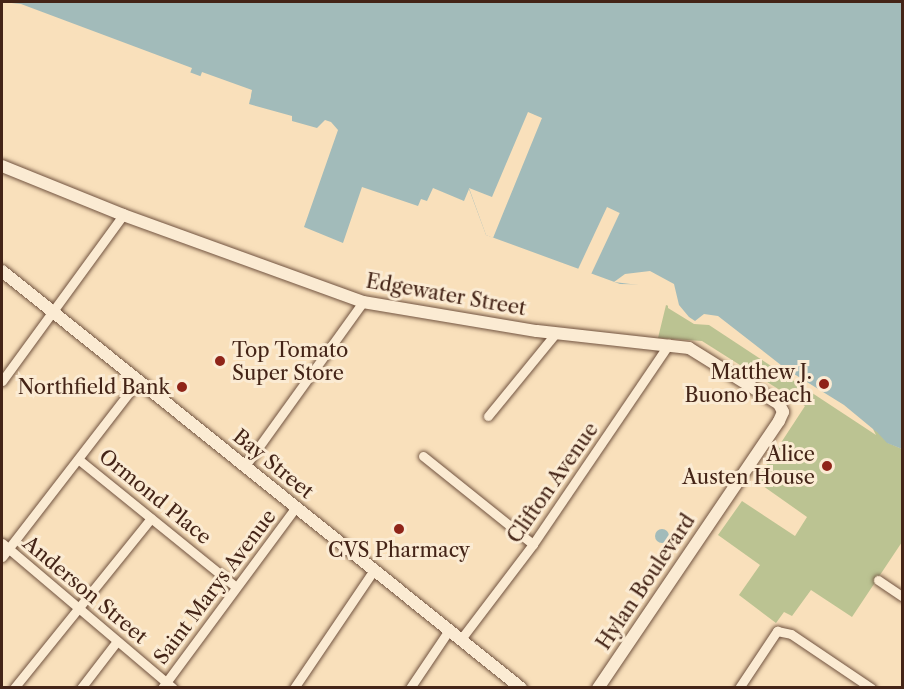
<!DOCTYPE html>
<html>
<head>
<meta charset="utf-8">
<style>
	body { margin:0 }
	#map { position:relative; width:904px; height:689px; overflow:hidden; background:#f9e0bb; font-family:"Libre Caslon Text",serif }
	div>[style] { position:absolute }
	[style*='--x'] { left:calc(var(--x)*1px); top:calc(var(--y)*1px); width:calc(var(--w)*1px); rotate:calc(var(--a)*1deg) }
	.green>* { inset:0; background:#bbc392 }
	.water>* { inset:0; background:#a2bbba }
	.round { border-radius:50% }
	.pier>* { inset:0; background:#f9e0bb; transform-origin:0 0 }
	.roads { filter:drop-shadow(0 0 2px #715340) drop-shadow(0 0 2px #715340) }
	.street>* { height:9px; margin:-4.5px; padding:0 4.5px; transform-origin:4.5px; border-radius:4.5px; background:#fbebd3 }
	.secondary>* { height:12px; margin:-6px; padding:0 6px; transform-origin:6px; border-radius:6px; background:#fbebd3 }
	.dots>* { width:16px; height:16px; translate:-50% -50%; box-sizing:border-box; border:3px solid #fbebd3; border-radius:50% }
	span { translate:-50% -50%; white-space:nowrap; text-align:center; line-height:1.15; -webkit-text-stroke:6px #fbebd3; paint-order:stroke }
	.street-label { font-size:20px; color:#442417 }
	.poi-label { font-size:20px; color:#442417 }
	.left { translate:0 -50%; text-align:left }
	.right { translate:-100% -50%; text-align:right }
	.frame { position:absolute; inset:0; border:3px solid #442417; pointer-events:none }
</style>
</head>
<body>
<div id="map">
	<div class="green">
		<i style="clip-path:polygon(666px 305px,710px 322px,878px 432px,888px 443px,902px 449px,902px 542px,852px 617px,811px 590px,792px 616px,784px 612px,776px 623px,739px 595px,760px 565px,718px 535px,742px 501px,795px 536px,807px 517px,756px 481px,805px 406px,702px 341px,658px 338px)"></i>
	</div>
	<div class="water">
		<i style="clip-path:polygon(2px 2px,902px 2px,902px 449px,887px 443px,877px 432px,710px 323px,695px 321px,670px 306px,671px 290px,664px 285px,620px 284px,486px 235px,469px 189px,464px 201px,433px 188px,427px 201px,421px 199px,418px 206px,362px 187px,343px 243px,304px 227px,338px 130px,331px 122px,325px 120px,317px 128px,292px 121px,292px 116px,249px 104px,251px 95px,17px 8px,11px 15px)"></i>
		<i class="round" style="left:655px;top:529px;width:14px;height:14px"></i>
	</div>
	<div class="pier">
		<i style="clip-path:polygon(2px 2px,21px 4px,192px 68px,189px 76px,18px 12px,9px 18px,2px 15px)"></i>
		<i style="clip-path:polygon(202px 72px,252px 90px,250px 100px,199px 80px)"></i>
		<i style="clip-path:polygon(528px 112px,542px 118px,493px 238px,486px 235px,469px 188px,492px 197px)"></i>
		<i style="left:607px;top:207px;width:14px;height:70px;rotate:25deg"></i>
		<i style="clip-path:polygon(650px 271px,674px 284px,679px 305px,689px 317px,695px 321px,704px 314px,718px 316px,786px 369px,844px 405px,873px 429px,876px 435px,709px 325px,694px 324px,668px 308px,668px 291px,663px 288px,614px 282px,625px 274px)"></i>
	</div>
	<div class="roads">
		<div class="street">
			<i style="--x:2;--y:381;--w:205;--a:-53.9"></i>
			<i style="--x:488;--y:416;--w:107;--a:-50.7"></i>
			<i style="--x:423;--y:456;--w:141;--a:38.7"></i>
			<i style="--x:78;--y:459;--w:203;--a:39"></i>
			<i style="--x:245;--y:466;--w:202;--a:-54.3"></i>
			<i style="--x:2;--y:543;--w:224;--a:40.3"></i>
			<i style="--x:2;--y:557;--w:222;--a:-52.3"></i>
			<i style="--x:878;--y:580;--w:29;--a:34"></i>
			<i style="--x:461;--y:639;--w:119;--a:-52.8"></i>
			<i style="--x:533;--y:544;--w:242;--a:-55.8"></i>
			<i style="--x:14;--y:688;--w:218;--a:-51.1"></i>
			<i style="--x:81;--y:688;--w:59;--a:-52.5"></i>
			<i style="--x:162;--y:688;--w:225;--a:-53.5"></i>
			<i style="--x:294;--y:688;--w:143;--a:-55.9"></i>
			<i style="--x:410;--y:688;--w:70;--a:-56.1"></i>
			<i style="--x:739;--y:688;--w:69;--a:-56.3"></i>
			<i style="--x:777;--y:631;--w:14;--a:12"></i>
			<i style="--x:791;--y:634;--w:97;--a:34"></i>
		</div>
		<div class="secondary">
			<i style="--x:2;--y:166;--w:131;--a:22"></i>
			<i style="--x:123;--y:215;--w:255;--a:19.9"></i>
			<i style="--x:363;--y:302;--w:176;--a:9.5"></i>
			<i style="--x:537;--y:331;--w:153;--a:6.4"></i>
			<i style="--x:689;--y:348;--w:106;--a:31.9"></i>
			<i style="--x:779;--y:404;--w:9;--a:63"></i>
			<i style="--x:783;--y:412;--w:10;--a:114"></i>
			<i style="--x:779;--y:421;--w:323;--a:124.1"></i>
			<i style="--x:2;--y:271;--w:666;--a:38.78"></i>
		</div>
	</div>
	<div class="dots">
		<i style="left:220px;top:361px;background:#8f2418"></i>
		<i style="left:824px;top:384px;background:#8f2418"></i>
		<i style="left:182px;top:387px;background:#8f2418"></i>
		<i style="left:827px;top:466px;background:#8f2418"></i>
		<i style="left:399px;top:529px;background:#8f2418"></i>
	</div>
	<div class="street-label">
		<span style="left:446px;top:295px;rotate:10deg">Edgewater Street</span>
		<span style="left:273px;top:464px;rotate:39deg">Bay Street</span>
		<span style="left:553px;top:483px;rotate:-55deg">Clifton Avenue</span>
		<span style="left:155px;top:497px;rotate:39deg">Ormond Place</span>
		<span style="left:646px;top:582px;rotate:-56deg">Hylan Boulevard</span>
		<span style="left:215px;top:587px;rotate:-53deg">Saint Marys Avenue</span>
		<span style="left:85px;top:590px;rotate:40deg">Anderson Street</span>
	</div>
	<div class="poi-label">
		<span class="left" style="left:232px;top:362px">Top Tomato<br>Super Store</span>
		<span class="right" style="left:812px;top:384px">Matthew J.<br>Buono Beach</span>
		<span class="right" style="left:170px;top:387px">Northfield Bank</span>
		<span class="right" style="left:815px;top:466px">Alice<br>Austen House</span>
		<span style="left:399px;top:550px">CVS Pharmacy</span>
	</div>
	<div class="frame"></div>
</div>
</body>
</html>
